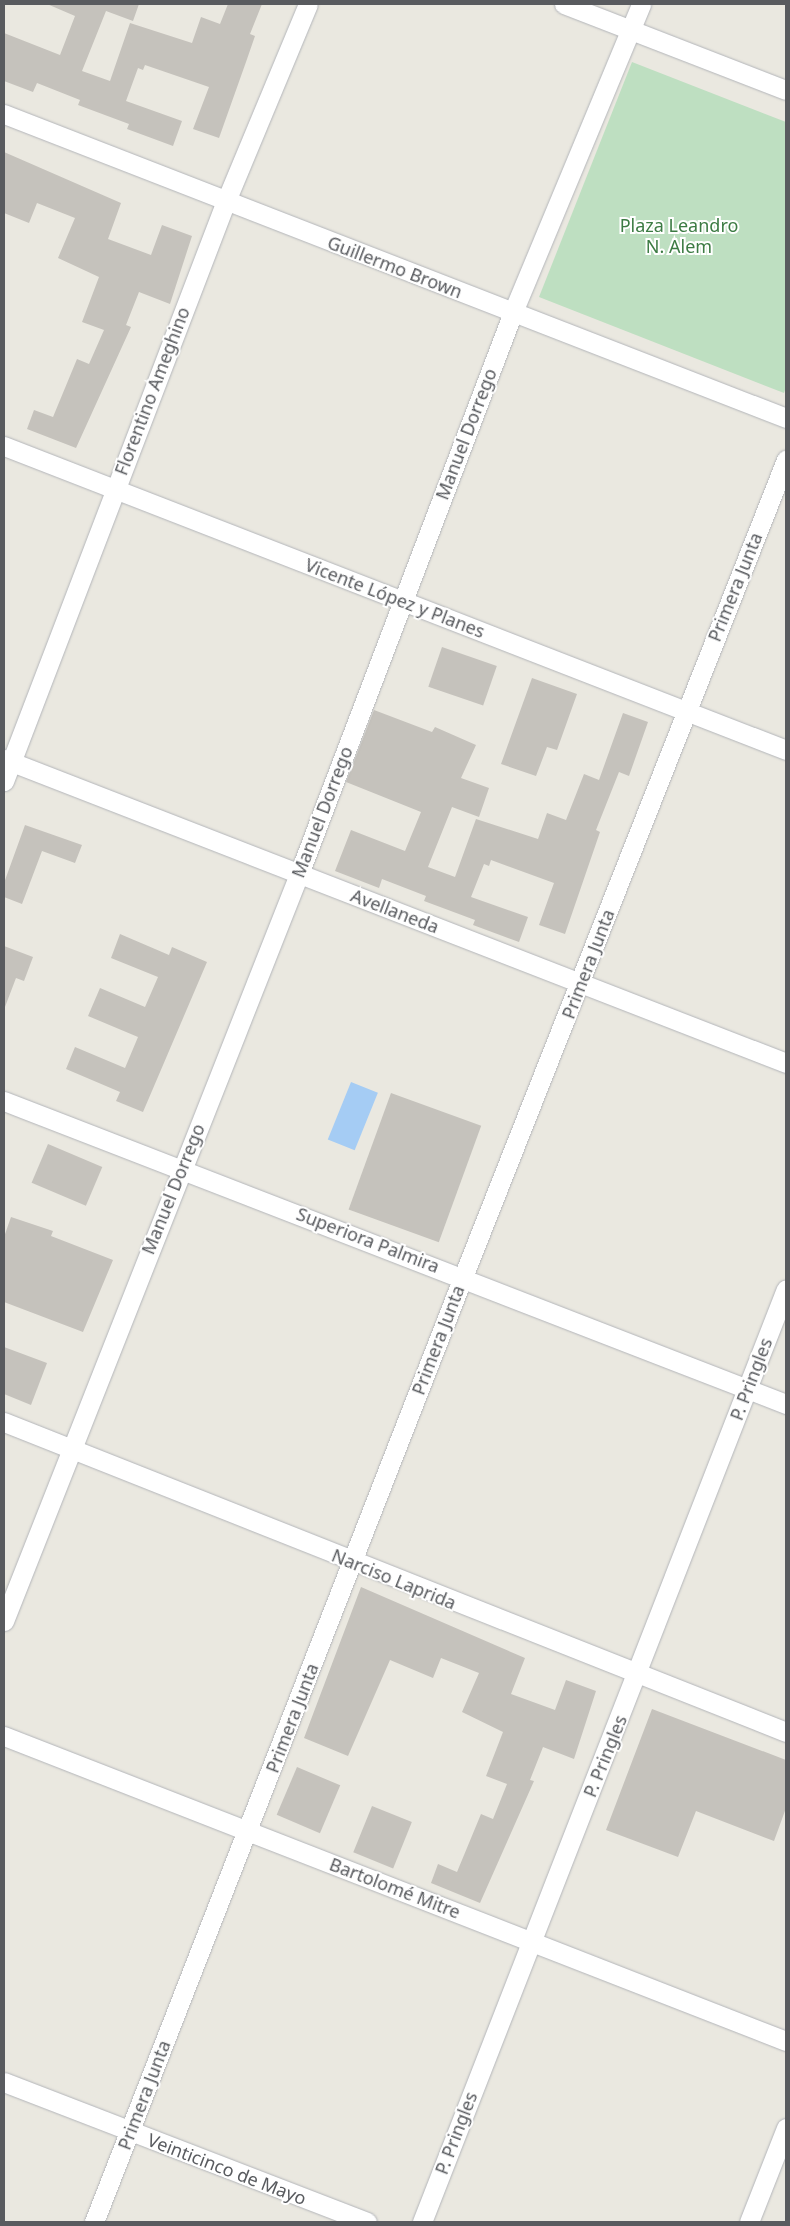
<!DOCTYPE html>
<html>
<head>
<meta charset="utf-8">
<style>
	body { margin:0 }
	#map { position:relative; width:790px; height:2226px; overflow:hidden; background:#eae8e0; font-family:"Noto Sans",sans-serif }
	div>[style] { position:absolute }
	[style*='--x'] { left:calc(var(--x)*1px); top:calc(var(--y)*1px); width:calc(var(--w)*1px); rotate:calc(var(--a)*1deg) }
	.green>* { inset:0; background:#bedfc1 }
	.water>* { inset:0; background:#a5ccf4; transform-origin:0 0 }
	.building>* { inset:0; background:#c5c2bc; transform-origin:0 0 }
	.roads { filter:drop-shadow(0 0 1px #b3b5b9) drop-shadow(0 0 1px #b3b5b9) }
	.street>* { height:19px; margin:-9.5px; padding:0 9.5px; transform-origin:9.5px; border-radius:9.5px; background:#fff }
	span { translate:-50% -50%; white-space:nowrap; text-align:center; line-height:1.15; -webkit-text-stroke:4px #fff; paint-order:stroke }
	.park-label { font-size:18px; color:#3c7b43 }
	.street-label { font-size:18px; color:#595b5f }
	.frame { position:absolute; inset:0; border:5px solid #595b5f; pointer-events:none }
</style>
</head>
<body>
<div id="map">
	<div class="green">
		<i style="clip-path:polygon(632px 62px,786px 122px,786px 387px,784px 393px,539px 297px)"></i>
	</div>
	<div class="water">
		<i style="left:351px;top:1082px;width:29px;height:62px;rotate:22deg"></i>
	</div>
	<div class="building">
		<i style="clip-path:polygon(47px 4px,139px 4px,133px 21px,106px 11px,82px 71px,110px 81px,130px 23px,192px 43px,201px 17px,220px 24px,228px 4px,262px 4px,250px 34px,255px 36px,246px 62px,219px 138px,193px 129px,209px 87px,145px 65px,143px 70px,138px 68px,126px 101px,182px 121px,173px 146px,127px 129px,129px 124px,78px 105px,80px 100px,37px 83px,33px 92px,4px 81px,4px 33px,60px 55px,75px 16px)"></i>
		<i style="clip-path:polygon(4px 152px,121px 203px,108px 239px,151px 255px,162px 225px,192px 236px,170px 304px,139px 292px,126px 325px,131px 327px,76px 448px,27px 429px,34px 410px,53px 417px,77px 359px,89px 364px,104px 330px,82px 322px,99px 277px,58px 258px,75px 218px,37px 203px,29px 223px,4px 213px)"></i>
		<i style="left:442px;top:647px;width:58px;height:42px;rotate:19deg"></i>
		<i style="clip-path:polygon(532px 678px,577px 694px,557px 750px,547px 747px,536px 776px,501px 764px)"></i>
		<i style="clip-path:polygon(374px 710px,432px 732px,435px 727px,476px 745px,461px 778px,489px 788px,479px 817px,452px 807px,428px 867px,455px 877px,476px 819px,538px 839px,547px 813px,566px 820px,584px 774px,599px 780px,623px 713px,648px 722px,629px 776px,619px 772px,596px 830px,600px 832px,565px 934px,539px 925px,554px 883px,491px 860px,489px 866px,484px 864px,471px 897px,528px 917px,519px 942px,473px 925px,475px 920px,424px 901px,426px 896px,382px 879px,379px 888px,335px 871px,351px 830px,405px 851px,421px 812px,346px 782px)"></i>
		<i style="clip-path:polygon(25px 825px,82px 845px,75px 863px,42px 851px,22px 904px,4px 897px,4px 883px)"></i>
		<i style="clip-path:polygon(120px 934px,169px 955px,172px 947px,207px 962px,143px 1112px,116px 1101px,120px 1092px,66px 1069px,75px 1047px,125px 1068px,138px 1037px,88px 1016px,100px 988px,145px 1007px,158px 977px,111px 958px)"></i>
		<i style="clip-path:polygon(4px 946px,33px 957px,24px 981px,16px 978px,5px 1007px)"></i>
		<i style="left:391px;top:1093px;width:96px;height:124px;rotate:20deg"></i>
		<i style="left:48px;top:1144px;width:59px;height:42px;rotate:23deg"></i>
		<i style="clip-path:polygon(11px 1217px,53px 1231px,51px 1236px,113px 1260px,83px 1332px,4px 1302px,4px 1237px)"></i>
		<i style="clip-path:polygon(4px 1347px,47px 1363px,31px 1405px,4px 1394px)"></i>
		<i style="clip-path:polygon(361px 1587px,525px 1658px,511px 1694px,555px 1710px,566px 1680px,596px 1691px,574px 1759px,543px 1747px,530px 1780px,534px 1781px,480px 1903px,431px 1883px,438px 1864px,457px 1872px,481px 1814px,493px 1819px,507px 1784px,486px 1776px,503px 1732px,462px 1712px,479px 1673px,441px 1658px,433px 1678px,390px 1660px,348px 1756px,304px 1738px)"></i>
		<i style="clip-path:polygon(652px 1709px,786px 1760px,786px 1808px,774px 1841px,696px 1811px,678px 1857px,606px 1830px)"></i>
		<i style="left:297px;top:1767px;width:47px;height:52px;rotate:23deg"></i>
		<i style="left:372px;top:1806px;width:43px;height:50px;rotate:22deg"></i>
	</div>
	<div class="roads">
		<div class="street">
			<i style="--x:564;--y:4;--w:238;--a:21.2"></i>
			<i style="--x:4;--y:114;--w:839;--a:21.24"></i>
			<i style="--x:4;--y:446;--w:839;--a:21.24"></i>
			<i style="--x:4;--y:759;--w:839;--a:21.24"></i>
			<i style="--x:4;--y:781;--w:621;--a:-69.06"></i>
			<i style="--x:226;--y:201;--w:213;--a:-67.4"></i>
			<i style="--x:4;--y:1101;--w:839;--a:21.18"></i>
			<i style="--x:4;--y:1422;--w:841;--a:21.62"></i>
			<i style="--x:4;--y:1621;--w:803;--a:-68.45"></i>
			<i style="--x:299;--y:874;--w:601;--a:-69.15"></i>
			<i style="--x:513;--y:312;--w:334;--a:-67.4"></i>
			<i style="--x:4;--y:1736;--w:839;--a:21.31"></i>
			<i style="--x:4;--y:2082;--w:389;--a:21.1"></i>
			<i style="--x:94;--y:2222;--w:1014;--a:-68.67"></i>
			<i style="--x:463;--y:1277;--w:879;--a:-68.43"></i>
			<i style="--x:422;--y:2222;--w:1001;--a:-68.69"></i>
			<i style="--x:749;--y:2222;--w:101;--a:-68.5"></i>
		</div>
	</div>
	<div class="park-label">
		<span style="left:679px;top:236px">Plaza Leandro<br>N. Alem</span>
	</div>
	<div class="street-label">
		<span style="left:395px;top:267px;rotate:21deg">Guillermo Brown</span>
		<span style="left:152px;top:391px;rotate:-69deg">Florentino Ameghino</span>
		<span style="left:466px;top:434px;rotate:-69deg">Manuel Dorrego</span>
		<span style="left:735px;top:587px;rotate:-68deg">Primera Junta</span>
		<span style="left:395px;top:598px;rotate:21deg">Vicente López y Planes</span>
		<span style="left:322px;top:812px;rotate:-69deg">Manuel Dorrego</span>
		<span style="left:395px;top:911px;rotate:21deg">Avellaneda</span>
		<span style="left:588px;top:964px;rotate:-69deg">Primera Junta</span>
		<span style="left:173px;top:1189px;rotate:-68deg">Manuel Dorrego</span>
		<span style="left:368px;top:1240px;rotate:21deg">Superiora Palmira</span>
		<span style="left:438px;top:1340px;rotate:-69deg">Primera Junta</span>
		<span style="left:751px;top:1379px;rotate:-69deg">P. Pringles</span>
		<span style="left:394px;top:1579px;rotate:22deg">Narciso Laprida</span>
		<span style="left:292px;top:1718px;rotate:-69deg">Primera Junta</span>
		<span style="left:605px;top:1756px;rotate:-68deg">P. Pringles</span>
		<span style="left:395px;top:1888px;rotate:21deg">Bartolomé Mitre</span>
		<span style="left:144px;top:2095px;rotate:-69deg">Primera Junta</span>
		<span style="left:456px;top:2133px;rotate:-69deg">P. Pringles</span>
		<span style="left:227px;top:2169px;rotate:21deg">Veinticinco de Mayo</span>
	</div>
	<div class="frame"></div>
</div>
</body>
</html>
